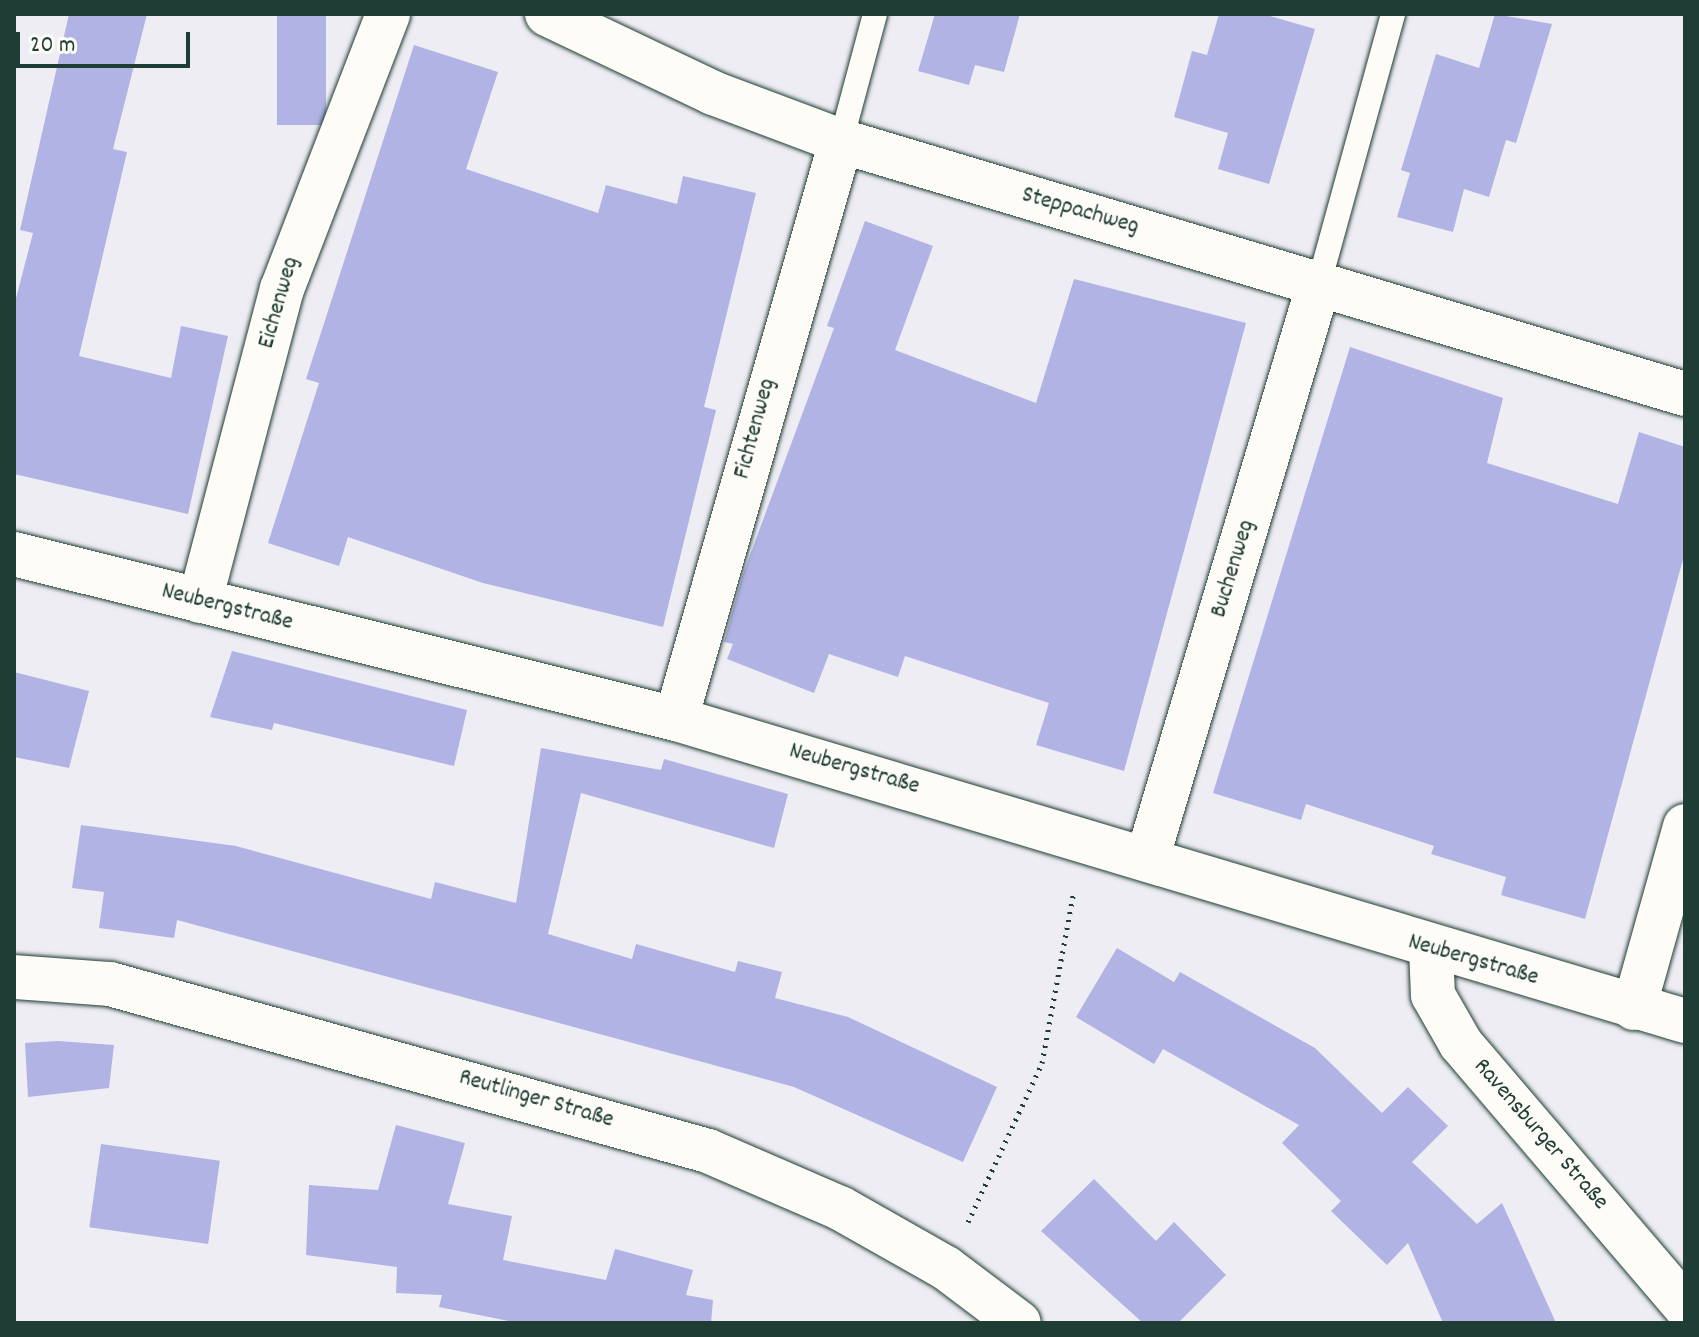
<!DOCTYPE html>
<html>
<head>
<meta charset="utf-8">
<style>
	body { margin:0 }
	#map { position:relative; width:1699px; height:1337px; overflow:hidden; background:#eeedf3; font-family:Dekko,sans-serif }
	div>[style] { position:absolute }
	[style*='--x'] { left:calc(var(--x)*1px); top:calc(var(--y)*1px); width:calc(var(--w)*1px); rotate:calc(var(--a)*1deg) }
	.building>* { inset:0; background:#b0b3e4; transform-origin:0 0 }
	.path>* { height:5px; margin-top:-2.5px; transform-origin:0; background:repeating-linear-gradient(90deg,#1f3d34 0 2px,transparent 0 8px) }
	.roads { filter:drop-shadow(0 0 2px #1f3d34) drop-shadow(0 0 2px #1f3d34) }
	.lane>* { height:24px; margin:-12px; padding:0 12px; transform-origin:12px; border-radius:12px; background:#fdfcf7 }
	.street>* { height:44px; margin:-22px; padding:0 22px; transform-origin:22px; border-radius:22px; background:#fdfcf7 }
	span { translate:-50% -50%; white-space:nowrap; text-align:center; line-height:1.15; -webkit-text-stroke:6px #fdfcf7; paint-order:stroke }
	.street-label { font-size:24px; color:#1f3d34 }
	.frame { position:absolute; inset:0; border:16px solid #1f3d34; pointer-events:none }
	.scale { position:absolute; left:16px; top:32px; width:174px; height:36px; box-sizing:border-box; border:4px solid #1f3d34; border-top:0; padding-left:10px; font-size:24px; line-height:28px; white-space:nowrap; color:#1f3d34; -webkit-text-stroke:6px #fdfcf7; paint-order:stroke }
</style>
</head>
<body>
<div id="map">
	<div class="building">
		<i style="clip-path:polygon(69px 14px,147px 14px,113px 149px,127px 152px,79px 356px,171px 378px,181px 326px,228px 336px,188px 514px,14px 474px,14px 306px,33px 233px,20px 230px)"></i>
		<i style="left:277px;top:14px;width:49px;height:111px"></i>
		<i style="clip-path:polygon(935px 14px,1020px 14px,1004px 72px,975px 65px,969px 85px,918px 71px)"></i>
		<i style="clip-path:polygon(1219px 14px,1263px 14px,1315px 29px,1269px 184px,1218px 169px,1228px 133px,1174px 117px,1192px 51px,1207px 55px)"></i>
		<i style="clip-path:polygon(1495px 14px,1552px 24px,1516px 143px,1506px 140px,1489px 197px,1464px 189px,1453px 232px,1397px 217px,1410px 173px,1401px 170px,1436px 54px,1479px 68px)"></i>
		<i style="clip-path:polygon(414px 45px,498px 72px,466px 169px,598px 213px,606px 185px,677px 204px,683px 176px,756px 193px,704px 407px,716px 410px,663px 627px,483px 583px,348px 537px,339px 566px,268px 543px,319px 383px,306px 379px)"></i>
		<i style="clip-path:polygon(865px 221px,933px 246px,895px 350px,1036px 403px,1074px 279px,1246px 323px,1124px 771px,1036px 745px,1049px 703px,905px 656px,898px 677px,829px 654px,814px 693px,727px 659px,733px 644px,724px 642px,743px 574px,834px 328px,827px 326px)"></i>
		<i style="clip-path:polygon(1350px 347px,1503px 398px,1487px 463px,1618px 504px,1639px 432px,1685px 447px,1685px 552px,1585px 919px,1501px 895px,1506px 877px,1431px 854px,1434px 846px,1306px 804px,1301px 820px,1213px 793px)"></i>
		<i style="clip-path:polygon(232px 651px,467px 710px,454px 766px,274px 723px,272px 730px,210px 717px)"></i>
		<i style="clip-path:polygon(14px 672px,89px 691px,69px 768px,14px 757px)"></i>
		<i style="clip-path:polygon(541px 748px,661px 770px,664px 759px,788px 794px,774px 848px,581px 793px,548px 934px,632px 959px,636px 944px,735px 972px,738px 961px,782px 972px,775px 998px,848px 1017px,997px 1087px,963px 1162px,794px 1087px,526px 1014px,177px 920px,174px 938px,99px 928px,104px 892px,72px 888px,81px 825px,236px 846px,431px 899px,435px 882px,516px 903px)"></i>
		<i style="clip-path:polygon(1117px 948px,1174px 982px,1180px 972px,1315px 1048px,1382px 1113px,1408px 1087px,1448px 1126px,1412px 1162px,1477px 1224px,1502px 1203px,1556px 1323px,1443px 1323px,1408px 1243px,1387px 1265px,1331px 1211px,1341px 1201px,1282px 1143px,1299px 1125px,1163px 1049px,1154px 1064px,1076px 1017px)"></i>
		<i style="clip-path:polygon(58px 1041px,114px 1045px,109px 1088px,28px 1097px,25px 1043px)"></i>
		<i style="clip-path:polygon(396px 1125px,465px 1143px,448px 1204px,512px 1216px,503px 1260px,606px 1280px,615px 1249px,693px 1270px,686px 1295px,713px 1300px,711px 1323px,519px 1323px,439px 1307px,442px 1295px,396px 1293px,397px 1267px,306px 1255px,309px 1185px,378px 1190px)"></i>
		<i style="left:101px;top:1144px;width:120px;height:84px;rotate:8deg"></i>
		<i style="clip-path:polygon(1094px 1179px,1156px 1241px,1174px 1222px,1226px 1275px,1178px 1323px,1143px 1323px,1041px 1231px)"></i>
	</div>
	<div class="path">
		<i style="--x:968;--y:1222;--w:175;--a:-65"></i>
		<i style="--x:1042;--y:1063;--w:175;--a:-79.5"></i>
	</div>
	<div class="roads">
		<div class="lane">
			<i style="--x:841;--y:141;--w:131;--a:-75"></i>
			<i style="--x:1319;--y:283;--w:279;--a:-74.6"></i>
		</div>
		<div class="street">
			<i style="--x:547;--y:14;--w:184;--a:25.4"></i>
			<i style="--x:713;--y:93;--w:137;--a:20.6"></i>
			<i style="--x:841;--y:141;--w:881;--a:16.69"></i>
			<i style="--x:14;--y:554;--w:682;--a:14"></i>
			<i style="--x:676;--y:719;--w:1053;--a:16.66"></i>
			<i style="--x:200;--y:601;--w:323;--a:-75.3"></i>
			<i style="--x:282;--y:289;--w:295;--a:-68.9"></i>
			<i style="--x:676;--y:719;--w:601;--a:-74.07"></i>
			<i style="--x:1148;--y:856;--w:598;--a:-73.38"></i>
			<i style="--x:1431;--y:948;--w:47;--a:87.6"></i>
			<i style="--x:1433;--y:995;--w:56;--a:60.3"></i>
			<i style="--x:1461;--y:1044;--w:345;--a:49.5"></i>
			<i style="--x:14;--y:977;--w:96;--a:4.2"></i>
			<i style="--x:110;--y:984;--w:621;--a:15.6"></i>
			<i style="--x:708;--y:1151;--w:144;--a:23.4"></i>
			<i style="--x:840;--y:1208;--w:122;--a:29.5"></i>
			<i style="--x:946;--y:1268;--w:91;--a:37"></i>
			<i style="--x:1634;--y:1008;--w:189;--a:-74.3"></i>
		</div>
	</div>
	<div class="street-label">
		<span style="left:1080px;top:212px;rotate:16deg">Steppachweg</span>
		<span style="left:280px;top:303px;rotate:-74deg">Eichenweg</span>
		<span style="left:756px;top:429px;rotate:-75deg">Fichtenweg</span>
		<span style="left:1234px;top:569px;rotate:-73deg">Buchenweg</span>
		<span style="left:227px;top:608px;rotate:14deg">Neubergstraße</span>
		<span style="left:854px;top:770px;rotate:16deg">Neubergstraße</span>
		<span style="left:1473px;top:961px;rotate:16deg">Neubergstraße</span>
		<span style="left:536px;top:1100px;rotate:16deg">Reutlinger Straße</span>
		<span style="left:1540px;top:1135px;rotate:49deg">Ravensburger Straße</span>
	</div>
	<div class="frame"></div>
	<div class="scale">20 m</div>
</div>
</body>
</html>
